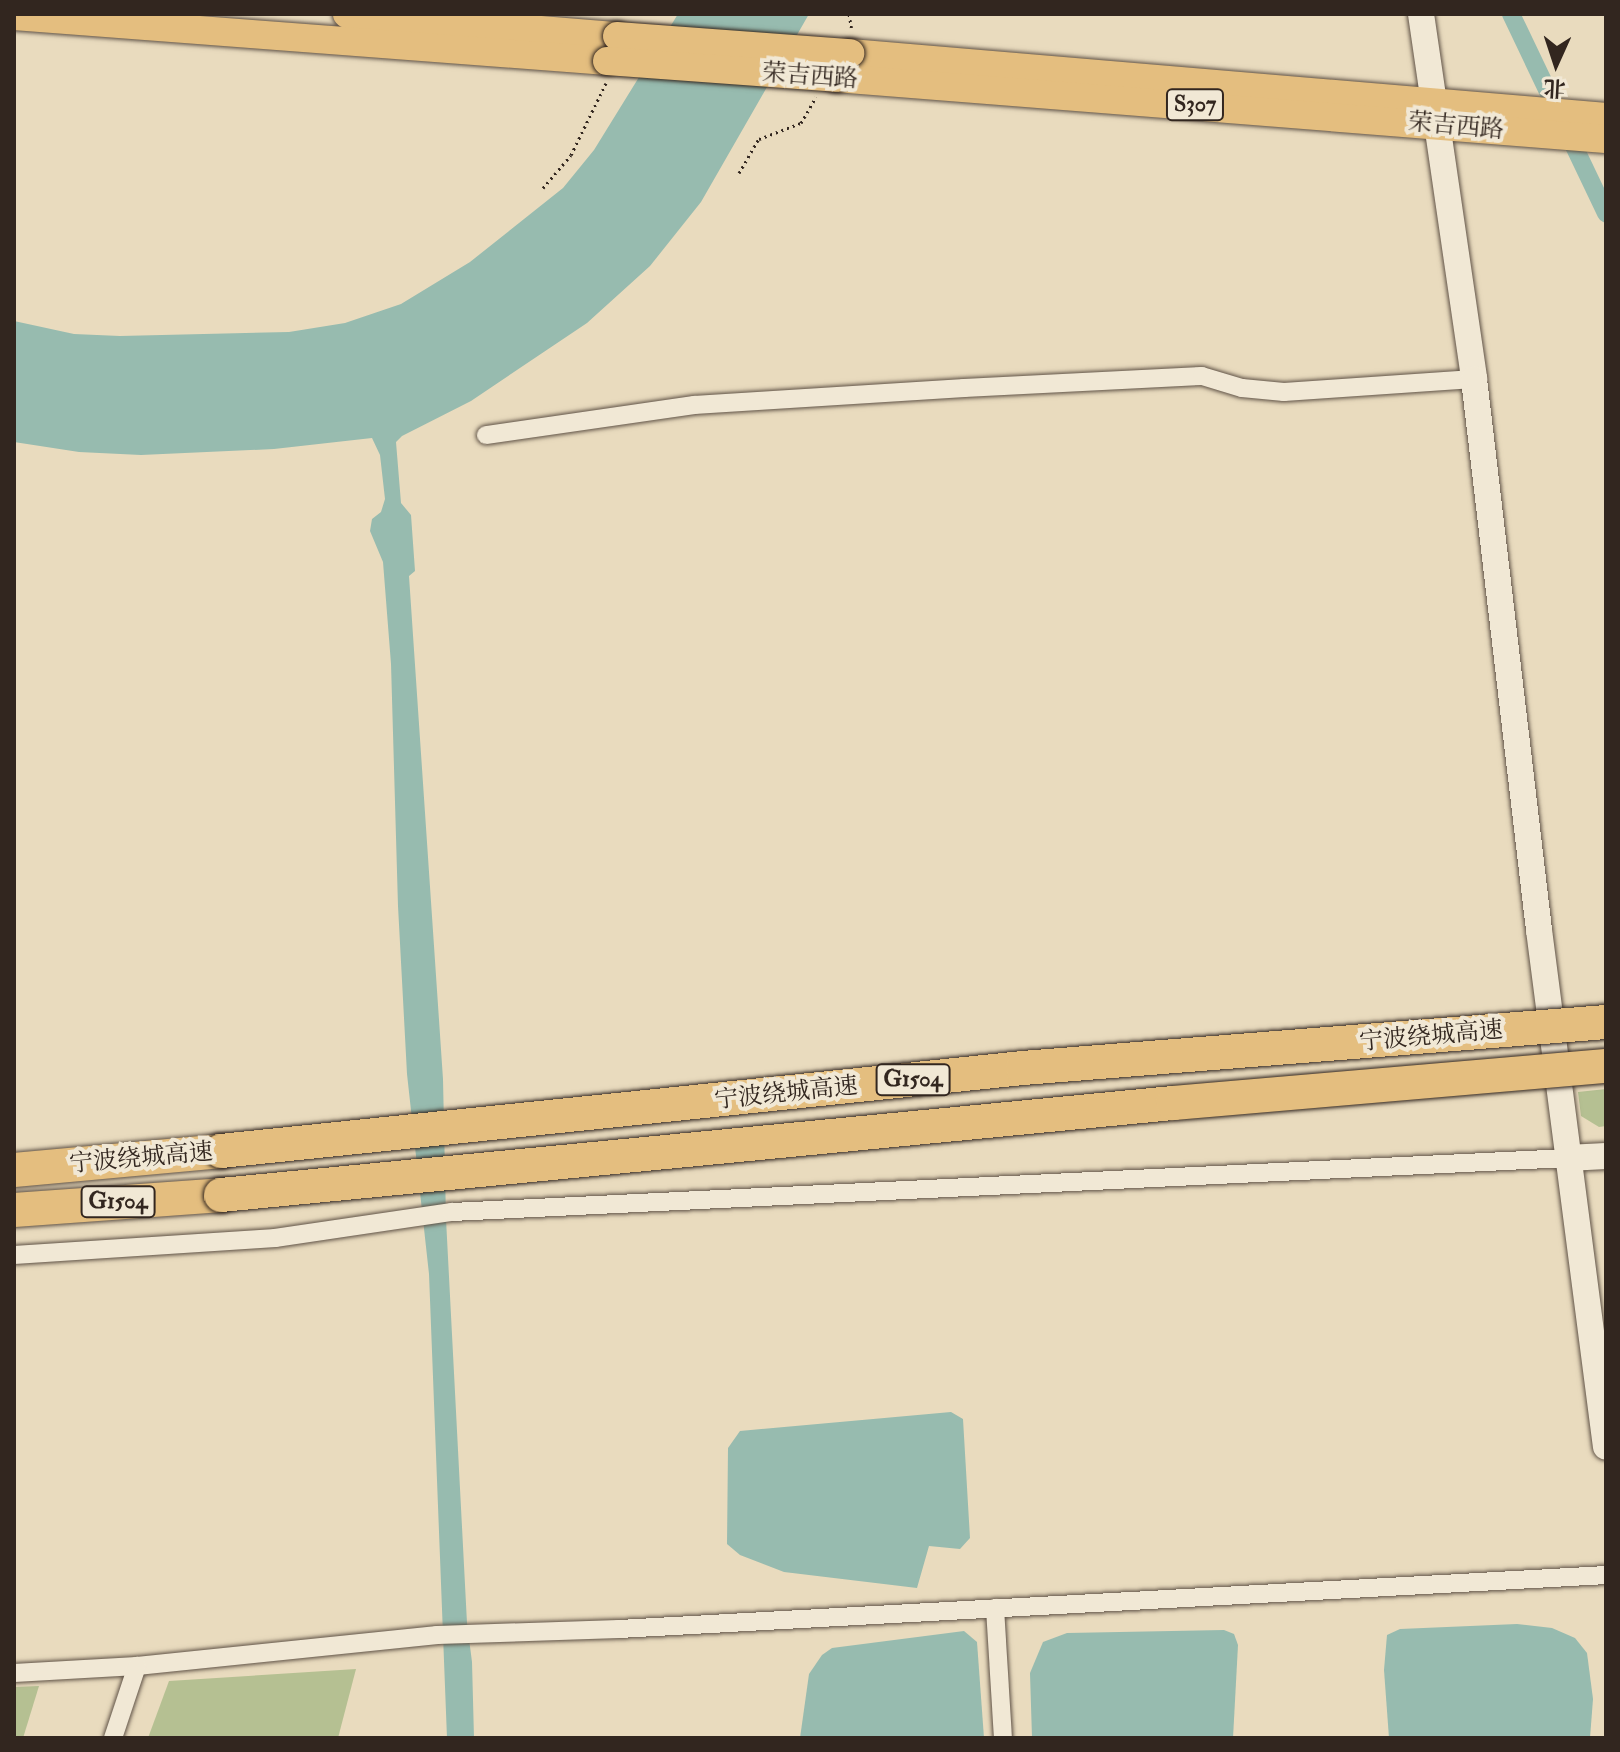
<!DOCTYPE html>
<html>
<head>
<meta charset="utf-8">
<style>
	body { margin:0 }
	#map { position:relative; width:1620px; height:1752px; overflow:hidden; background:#e9dbbe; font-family:"IM FELL Double Pica","Noto Serif SC",serif }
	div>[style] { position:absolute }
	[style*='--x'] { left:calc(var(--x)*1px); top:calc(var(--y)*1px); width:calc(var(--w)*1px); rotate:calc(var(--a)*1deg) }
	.green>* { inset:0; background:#b5c092 }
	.water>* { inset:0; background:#97bbaf }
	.canal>* { height:18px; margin:-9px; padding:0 9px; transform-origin:9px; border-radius:9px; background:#97bbaf }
	.path>* { height:3px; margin-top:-1.5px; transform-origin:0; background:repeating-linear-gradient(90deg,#32261f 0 2px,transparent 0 6px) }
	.roads { filter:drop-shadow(0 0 2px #605347) drop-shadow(0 0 2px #605347) }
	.street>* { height:18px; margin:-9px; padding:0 9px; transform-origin:9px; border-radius:9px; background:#f1e8d5 }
	.secondary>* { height:26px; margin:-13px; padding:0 13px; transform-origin:13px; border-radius:13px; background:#f1e8d5 }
	.primary>* { height:28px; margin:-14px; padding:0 14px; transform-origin:14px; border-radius:14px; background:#e4be7f }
	.highway>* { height:34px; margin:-17px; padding:0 17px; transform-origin:17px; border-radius:17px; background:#e4be7f }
	.bridges { filter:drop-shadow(0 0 2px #32261f) drop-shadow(0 0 2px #32261f) }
	.primary-bridge>* { height:28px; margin:-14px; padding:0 14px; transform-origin:14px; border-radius:14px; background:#e4be7f }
	.highway-bridge>* { height:34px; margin:-17px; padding:0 17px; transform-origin:17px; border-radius:17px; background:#e4be7f }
	span { translate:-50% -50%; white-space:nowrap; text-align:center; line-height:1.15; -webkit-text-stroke:8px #f1e8d5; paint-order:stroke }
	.shield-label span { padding:2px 6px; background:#f1e8d5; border:2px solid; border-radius:6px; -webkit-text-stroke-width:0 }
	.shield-label { font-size:22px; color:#32261f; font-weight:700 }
	.street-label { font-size:24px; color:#32261f }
	.frame { position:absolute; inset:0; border:16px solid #32261f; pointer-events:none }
	.north { position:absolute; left:1516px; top:24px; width:80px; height:80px; -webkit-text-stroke:6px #f1e8d5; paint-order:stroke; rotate:183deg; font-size:22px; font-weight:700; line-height:32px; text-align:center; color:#32261f }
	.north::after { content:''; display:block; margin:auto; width:28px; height:36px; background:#32261f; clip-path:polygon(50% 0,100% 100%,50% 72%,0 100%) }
</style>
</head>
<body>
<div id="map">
	<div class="green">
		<i style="clip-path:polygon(1606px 1089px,1606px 1126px,1599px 1127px,1581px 1116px,1578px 1092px)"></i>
		<i style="clip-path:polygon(356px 1669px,338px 1738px,148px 1738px,169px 1681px)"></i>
		<i style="clip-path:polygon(39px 1686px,23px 1738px,14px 1738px,14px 1687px)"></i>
	</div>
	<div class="water">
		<i style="clip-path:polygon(678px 14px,809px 14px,701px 202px,650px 266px,587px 323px,471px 401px,402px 436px,396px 442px,401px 503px,411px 515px,415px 571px,409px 576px,443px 1079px,446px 1219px,467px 1623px,472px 1662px,474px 1738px,447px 1738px,429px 1274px,407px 1074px,398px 906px,391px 664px,383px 562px,370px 531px,372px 519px,381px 512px,385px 499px,380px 455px,372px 438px,274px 449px,141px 455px,79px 452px,14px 442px,14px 321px,74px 334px,120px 336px,289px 332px,345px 323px,401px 304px,470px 262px,563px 188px,594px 150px)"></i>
		<i style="clip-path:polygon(951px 1412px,963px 1419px,970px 1538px,960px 1549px,929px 1546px,917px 1588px,784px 1572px,740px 1555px,727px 1544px,728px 1448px,740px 1431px)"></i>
		<i style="clip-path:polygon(1517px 1624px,1552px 1628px,1575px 1638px,1587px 1653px,1593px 1699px,1590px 1738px,1389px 1738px,1384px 1670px,1387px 1635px,1400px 1629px)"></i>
		<i style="clip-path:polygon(1224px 1630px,1234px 1634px,1238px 1645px,1233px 1738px,1032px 1738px,1030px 1673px,1043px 1642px,1067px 1633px)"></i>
		<i style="clip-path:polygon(964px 1631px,977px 1642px,984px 1738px,800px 1738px,809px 1674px,822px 1655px,832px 1648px)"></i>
	</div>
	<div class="canal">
		<i style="--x:1511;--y:14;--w:221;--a:64.5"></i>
	</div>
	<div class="path">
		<i style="--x:849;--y:14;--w:17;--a:80"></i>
		<i style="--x:739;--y:173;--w:39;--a:-60"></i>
		<i style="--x:759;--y:139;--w:45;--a:-20.9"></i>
		<i style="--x:801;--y:123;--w:30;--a:-60"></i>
		<i style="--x:543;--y:188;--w:43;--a:-49.7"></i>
		<i style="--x:571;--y:155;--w:80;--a:-64.1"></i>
	</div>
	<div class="roads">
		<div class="street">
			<i style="--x:486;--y:435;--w:210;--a:-8.2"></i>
			<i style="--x:694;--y:405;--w:271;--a:-3.6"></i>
			<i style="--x:964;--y:388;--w:238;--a:-2.9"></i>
			<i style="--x:1202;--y:376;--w:42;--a:16.7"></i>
			<i style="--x:1242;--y:388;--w:42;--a:5.4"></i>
			<i style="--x:1284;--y:392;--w:190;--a:-3.9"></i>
			<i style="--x:14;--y:1255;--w:262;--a:-3.7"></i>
			<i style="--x:275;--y:1238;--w:179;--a:-8.4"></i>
			<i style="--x:452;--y:1212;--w:1116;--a:-2.77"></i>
			<i style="--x:995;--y:1608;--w:130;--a:86.5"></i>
			<i style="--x:14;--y:1673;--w:123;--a:-3.3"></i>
			<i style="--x:137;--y:1666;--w:302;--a:-5.9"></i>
			<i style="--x:437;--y:1635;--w:182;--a:-1.9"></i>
			<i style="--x:619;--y:1629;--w:988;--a:-3.13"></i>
			<i style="--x:113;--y:1738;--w:76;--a:-71.6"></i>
		</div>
		<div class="secondary">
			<i style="--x:1421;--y:14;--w:369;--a:81.7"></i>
			<i style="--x:1474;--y:379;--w:555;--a:83.27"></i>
			<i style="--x:1539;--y:930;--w:521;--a:82.62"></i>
			<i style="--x:1567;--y:1158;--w:39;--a:-3"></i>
		</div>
		<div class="primary">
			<i style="--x:347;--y:14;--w:271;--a:4.7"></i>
			<i style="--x:14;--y:16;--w:595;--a:4.34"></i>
			<i style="--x:850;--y:53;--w:759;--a:4.84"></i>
			<i style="--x:836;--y:78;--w:772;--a:4.53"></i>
		</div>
		<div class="highway">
			<i style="--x:14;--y:1170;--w:208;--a:-5.2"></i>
			<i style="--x:14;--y:1210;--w:208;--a:-4.1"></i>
		</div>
	</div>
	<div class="bridges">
		<div class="primary-bridge">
			<i style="--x:617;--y:36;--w:234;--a:4.2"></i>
			<i style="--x:607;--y:61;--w:230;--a:4.2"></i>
		</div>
		<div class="highway-bridge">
			<i style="--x:221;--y:1151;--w:806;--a:-5.91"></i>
			<i style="--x:1023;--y:1068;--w:585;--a:-4.51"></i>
			<i style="--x:221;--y:1195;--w:956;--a:-5.52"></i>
			<i style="--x:1173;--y:1103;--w:435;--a:-4.9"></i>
		</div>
	</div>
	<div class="shield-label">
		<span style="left:1195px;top:105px">S307</span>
		<span style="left:913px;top:1080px">G1504</span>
		<span style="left:118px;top:1202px">G1504</span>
	</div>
	<div class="street-label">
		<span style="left:810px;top:76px;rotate:4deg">荣吉西路</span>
		<span style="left:1456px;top:126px;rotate:5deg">荣吉西路</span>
		<span style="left:1431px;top:1036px;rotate:-5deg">宁波绕城高速</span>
		<span style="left:786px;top:1093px;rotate:-6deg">宁波绕城高速</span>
		<span style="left:141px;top:1158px;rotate:-5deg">宁波绕城高速</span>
	</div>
	<div class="frame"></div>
	<div class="north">北</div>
</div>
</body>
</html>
